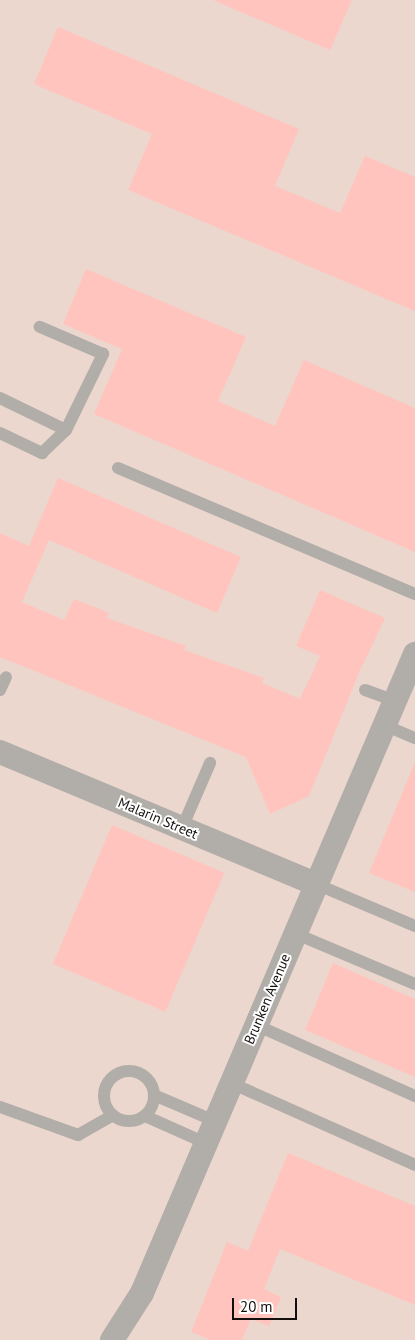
<!DOCTYPE html>
<html>
<head>
<meta charset="utf-8">
<style>
	body { margin:0 }
	#map { position:relative; width:415px; height:1340px; overflow:hidden; background:#f2e5e0; font-family:"PT Sans",sans-serif }
	div>[style] { position:absolute }
	[style*='--x'] { left:calc(var(--x)*1px); top:calc(var(--y)*1px); width:calc(var(--w)*1px); rotate:calc(var(--a)*1deg) }
	.built>* { inset:0; background:#ecd7ce; transform-origin:0 0 }
	.building>* { inset:0; background:#fec4bd; transform-origin:0 0 }
	.service>* { height:12px; margin:-6px; padding:0 6px; transform-origin:6px; border-radius:6px; background:#b1ada9 }
	.service>.ring { margin:-6px; padding:0; box-sizing:content-box; background:none; border:12px solid #b1ada9; border-radius:50% }
	.minor>* { height:24px; margin:-12px; padding:0 12px; transform-origin:12px; border-radius:12px; background:#b1ada9 }
	span { translate:-50% -50%; white-space:nowrap; text-align:center; line-height:1.15; -webkit-text-stroke:4px #fff; paint-order:stroke }
	.street-label { font-size:14px; color:#130f0d }
	.scale { position:absolute; left:232px; top:1298px; width:65px; height:22px; box-sizing:border-box; border:2px solid #130f0d; border-top:0; padding-left:6px; font-size:15px; line-height:18px; white-space:nowrap; color:#130f0d; -webkit-text-stroke:4px #fff; paint-order:stroke }
</style>
</head>
<body>
<div id="map">
	<div class="built">
		<i style="left:0;top:0;width:415px;height:1340px"></i>
	</div>
	<div class="building">
		<i style="clip-path:polygon(213px 0,352px 0,330px 50px)"></i>
		<i style="clip-path:polygon(58px 27px,299px 129px,275px 186px,340px 213px,365px 156px,415px 177px,415px 311px,128px 190px,152px 134px,34px 84px)"></i>
		<i style="clip-path:polygon(86px 269px,246px 337px,218px 401px,275px 426px,304px 360px,415px 408px,415px 552px,94px 414px,122px 349px,63px 324px)"></i>
		<i style="clip-path:polygon(58px 478px,241px 557px,217px 613px,49px 540px,22px 602px,64px 620px,74px 599px,109px 613px,107px 618px,186px 646px,184px 650px,264px 678px,262px 683px,300px 699px,320px 656px,296px 646px,320px 590px,385px 618px,359px 673px,309px 796px,270px 814px,246px 757px,0 657px,0 533px,29px 546px)"></i>
		<i style="clip-path:polygon(415px 762px,415px 892px,369px 873px)"></i>
		<i style="left:112px;top:825px;width:122px;height:151px;rotate:23deg"></i>
		<i style="clip-path:polygon(333px 963px,415px 999px,415px 1077px,305px 1030px)"></i>
		<i style="clip-path:polygon(288px 1153px,415px 1206px,415px 1305px,280px 1249px,264px 1289px,281px 1297px,269px 1326px,251px 1319px,242px 1340px,211px 1340px,191px 1332px,227px 1242px,248px 1251px)"></i>
	</div>
	<div class="service">
		<i style="--x:0;--y:398;--w:73;--a:25.9"></i>
		<i style="--x:66;--y:430;--w:85;--a:-64"></i>
		<i style="--x:103;--y:354;--w:69;--a:-156.8"></i>
		<i style="--x:0;--y:433;--w:47;--a:25.5"></i>
		<i style="--x:42;--y:453;--w:33;--a:-44"></i>
		<i style="--x:118;--y:468;--w:323;--a:23"></i>
		<i style="--x:0;--y:690;--w:14;--a:-65"></i>
		<i style="--x:365;--y:690;--w:32;--a:20"></i>
		<i style="--x:384;--y:725;--w:34;--a:23"></i>
		<i style="--x:182;--y:828;--w:71;--a:-66.7"></i>
		<i style="--x:316;--y:884;--w:108;--a:23"></i>
		<i style="--x:294;--y:933;--w:131;--a:22.9"></i>
		<i style="--x:256;--y:1025;--w:174;--a:24.1"></i>
		<i class="ring" style="left:104px;top:1071px;width:38px;height:38px"></i>
		<i style="--x:231;--y:1083;--w:201;--a:24"></i>
		<i style="--x:154;--y:1095;--w:66;--a:23.1"></i>
		<i style="--x:0;--y:1107;--w:83;--a:19.7"></i>
		<i style="--x:78;--y:1135;--w:40;--a:-29.7"></i>
		<i style="--x:145;--y:1116;--w:67;--a:23.9"></i>
	</div>
	<div class="minor">
		<i style="--x:0;--y:752;--w:342;--a:22.7"></i>
		<i style="--x:112;--y:1340;--w:56;--a:-57.4"></i>
		<i style="--x:142;--y:1293;--w:695;--a:-66.87"></i>
	</div>
	<div class="street-label">
		<span style="left:158px;top:818px;rotate:23deg">Malarin Street</span>
		<span style="left:267px;top:999px;rotate:-67deg">Brunken Avenue</span>
	</div>
	<div class="scale">20 m</div>
</div>
</body>
</html>
